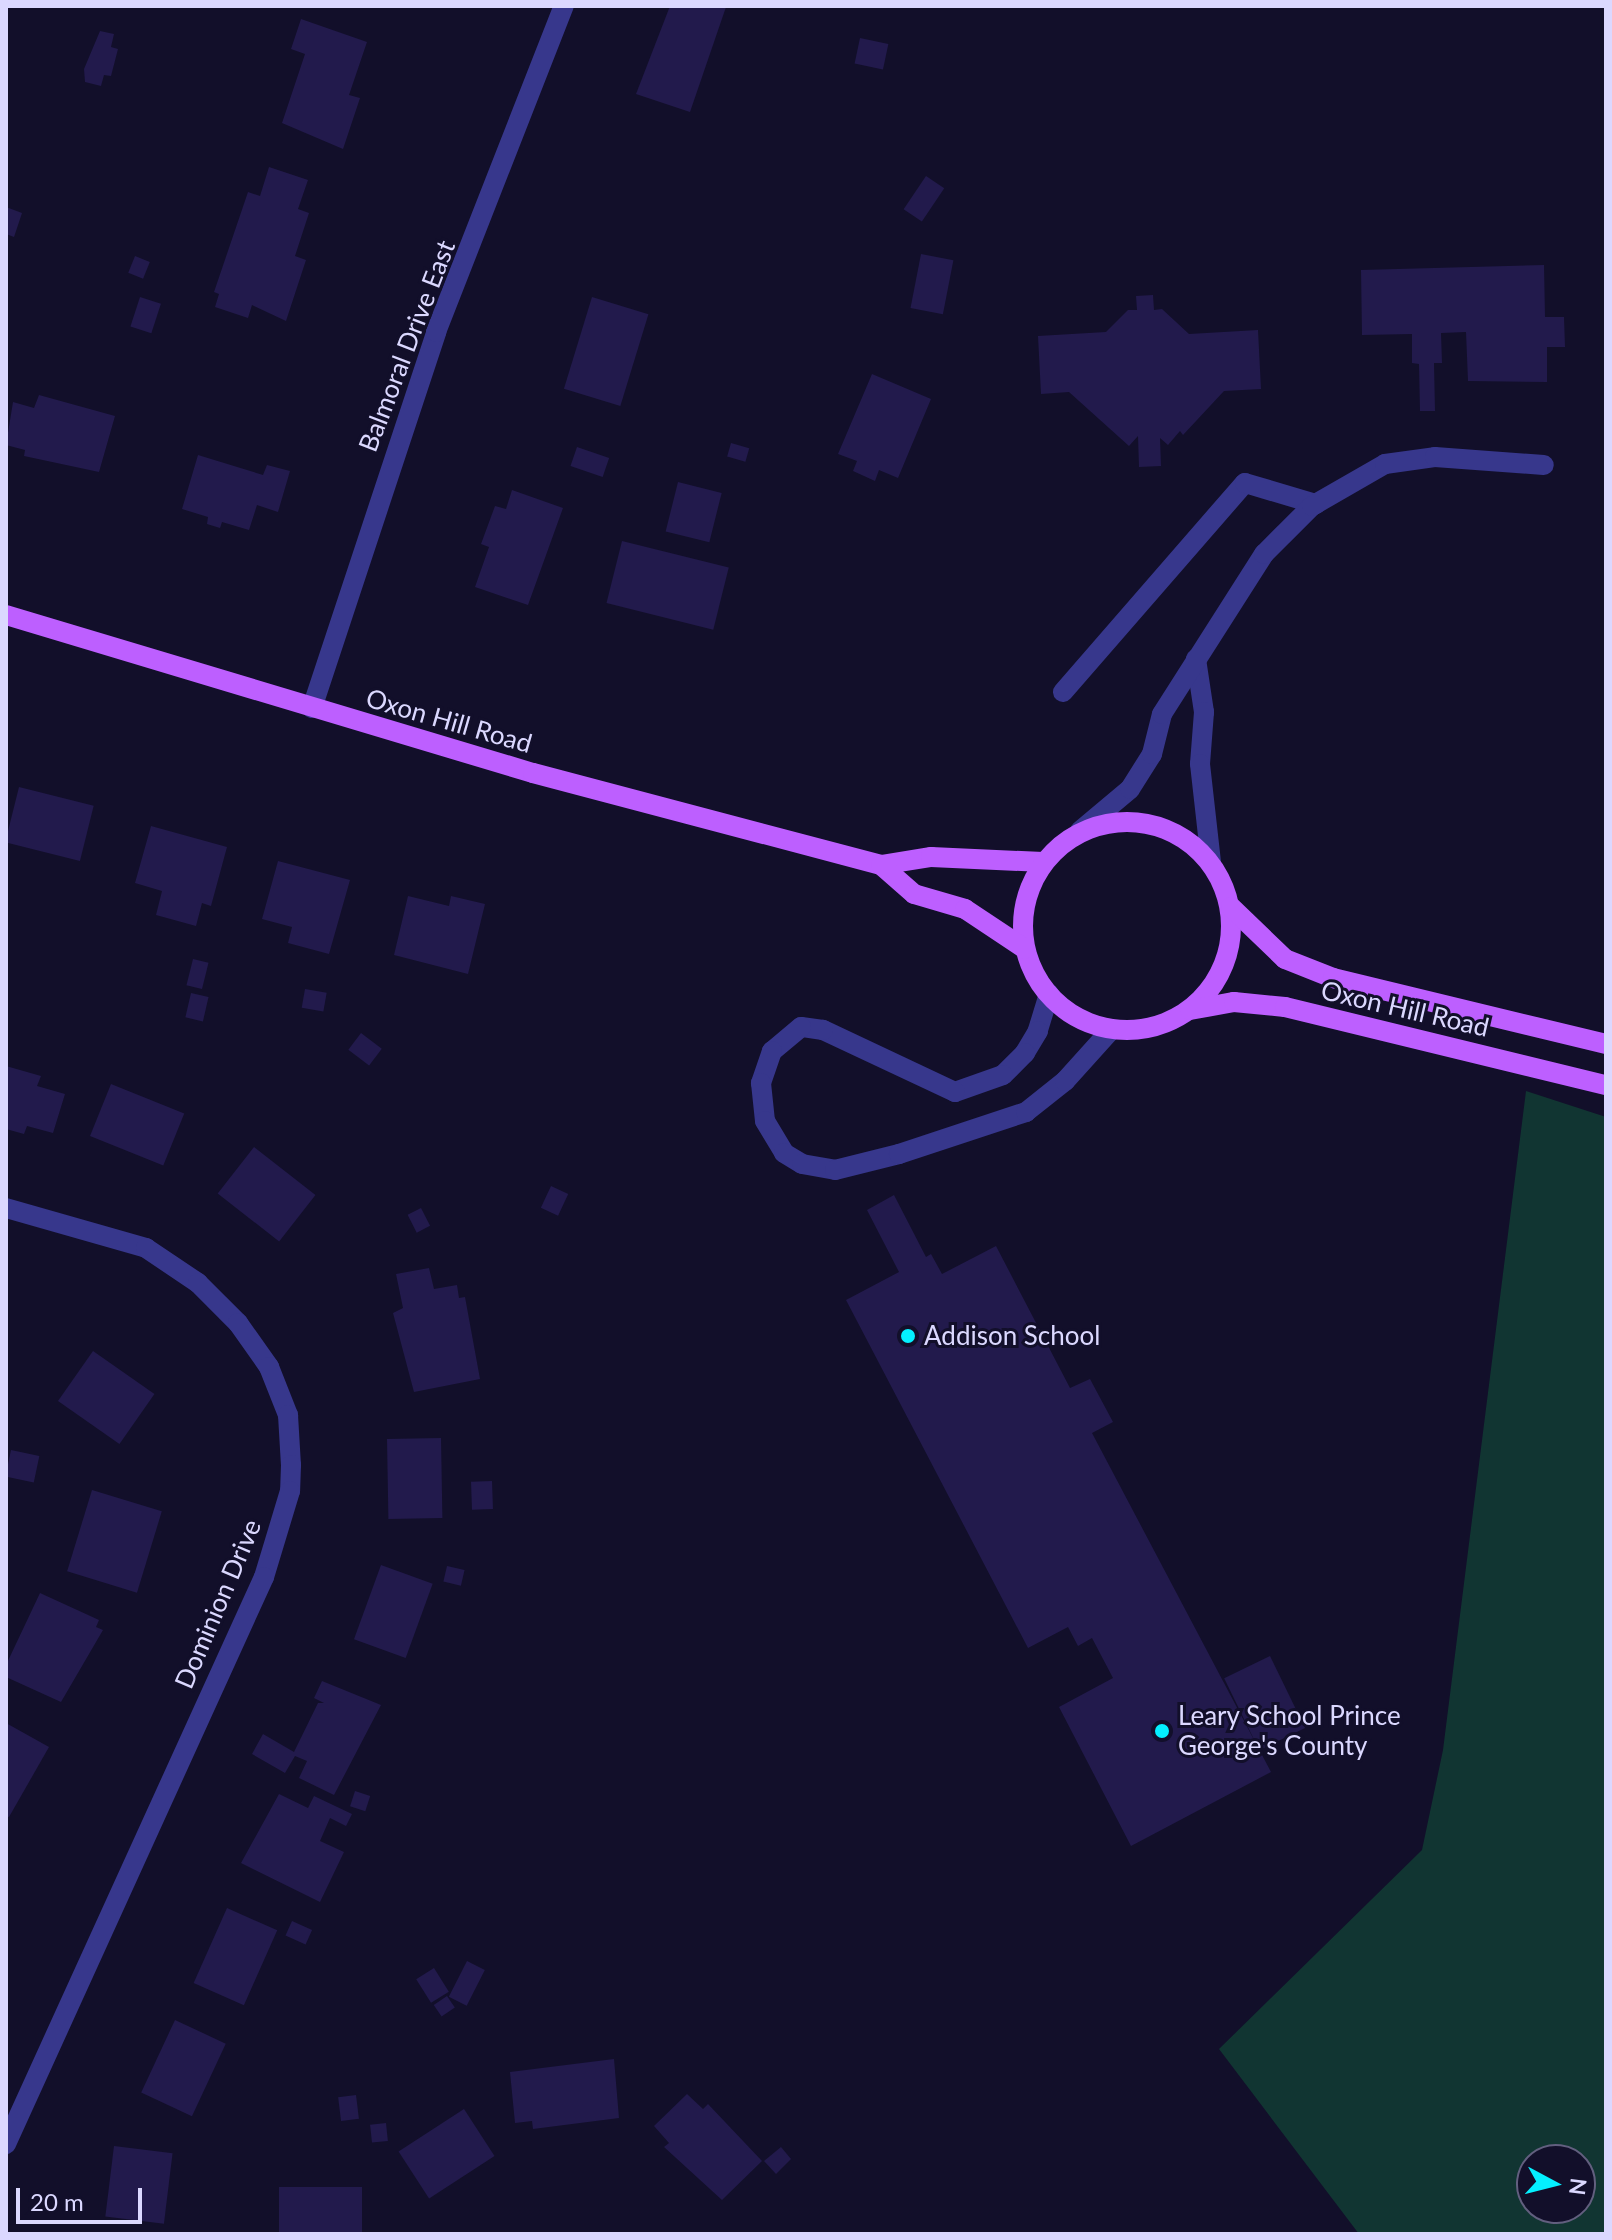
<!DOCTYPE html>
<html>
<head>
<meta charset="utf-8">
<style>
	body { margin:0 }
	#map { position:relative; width:1612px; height:2240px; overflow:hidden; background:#120f2a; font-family:Lato,sans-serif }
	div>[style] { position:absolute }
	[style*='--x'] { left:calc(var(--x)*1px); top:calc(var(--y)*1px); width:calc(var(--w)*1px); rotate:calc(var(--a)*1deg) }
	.green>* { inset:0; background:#113532 }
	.building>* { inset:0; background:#221a4c; transform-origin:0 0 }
	.minor>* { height:20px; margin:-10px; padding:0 10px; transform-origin:10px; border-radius:10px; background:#37378c }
	.major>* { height:20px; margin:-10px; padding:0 10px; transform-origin:10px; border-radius:10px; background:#bd5fff }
	.major>.ring { margin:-10px; padding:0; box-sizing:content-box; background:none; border:20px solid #bd5fff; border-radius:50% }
	.dots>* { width:22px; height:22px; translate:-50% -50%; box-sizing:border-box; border:4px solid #120f2a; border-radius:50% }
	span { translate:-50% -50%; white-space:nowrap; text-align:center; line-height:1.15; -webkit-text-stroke:6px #120f2a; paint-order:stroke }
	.street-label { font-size:26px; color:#dbd8ff }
	.poi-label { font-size:26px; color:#dbd8ff }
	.left { translate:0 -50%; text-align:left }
	.frame { position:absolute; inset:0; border:8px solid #dbd8ff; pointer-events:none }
	.north { position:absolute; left:1516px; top:2144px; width:80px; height:80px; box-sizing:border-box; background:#120f2a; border:2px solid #625f7f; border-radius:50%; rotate:97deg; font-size:22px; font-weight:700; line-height:32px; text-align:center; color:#dbd8ff }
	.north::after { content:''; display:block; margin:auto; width:28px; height:36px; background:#04f0ff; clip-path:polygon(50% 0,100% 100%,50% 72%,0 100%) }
	.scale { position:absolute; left:16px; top:2188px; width:126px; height:36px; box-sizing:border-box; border:4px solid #dbd8ff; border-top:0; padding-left:10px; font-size:24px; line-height:28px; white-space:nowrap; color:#dbd8ff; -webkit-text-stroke:6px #120f2a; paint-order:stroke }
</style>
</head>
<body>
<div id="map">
	<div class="green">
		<i style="clip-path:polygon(evenodd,1526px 1091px,1606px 1117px,1606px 2234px,1359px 2234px,1219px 2049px,1422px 1850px,1443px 1750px,1526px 1091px,1532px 2160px,1580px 2160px,1580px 2208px,1532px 2208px,1532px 2160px)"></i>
	</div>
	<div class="building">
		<i style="clip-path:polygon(670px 6px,726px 7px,690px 112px,636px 94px)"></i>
		<i style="clip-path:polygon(301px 19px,367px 42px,349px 95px,360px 98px,343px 149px,282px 123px,305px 54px,291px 49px)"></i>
		<i style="clip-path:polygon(100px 31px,114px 34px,111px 47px,118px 49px,111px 76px,104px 75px,101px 86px,85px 82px,84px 69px)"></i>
		<i style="left:860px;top:38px;width:29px;height:26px;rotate:12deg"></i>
		<i style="clip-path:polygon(269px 167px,308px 180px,298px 209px,309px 213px,295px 256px,306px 260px,286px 321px,252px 305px,248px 318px,215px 307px,219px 294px,214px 292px,248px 192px,260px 196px)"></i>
		<i style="left:926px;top:176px;width:22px;height:40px;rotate:34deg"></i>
		<i style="clip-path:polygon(6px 207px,22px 213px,14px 237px,6px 234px)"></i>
		<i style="left:921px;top:254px;width:33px;height:55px;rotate:11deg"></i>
		<i style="left:135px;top:256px;width:16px;height:18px;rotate:22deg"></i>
		<i style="clip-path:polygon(1544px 265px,1545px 317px,1564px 317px,1565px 347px,1547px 347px,1547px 382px,1468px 381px,1466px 332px,1441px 333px,1442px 363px,1434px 363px,1435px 411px,1420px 411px,1419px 364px,1412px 363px,1412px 334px,1362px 335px,1361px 270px)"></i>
		<i style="clip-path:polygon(1153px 295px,1154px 310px,1162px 309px,1189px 334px,1258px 330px,1261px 389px,1224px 391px,1183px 435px,1180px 431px,1168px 445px,1160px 438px,1161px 466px,1139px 467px,1138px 436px,1129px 446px,1069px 392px,1041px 394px,1038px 336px,1106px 332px,1128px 310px,1137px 310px,1136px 296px)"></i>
		<i style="left:140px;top:297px;width:22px;height:31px;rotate:18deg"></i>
		<i style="left:592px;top:297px;width:59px;height:96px;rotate:17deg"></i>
		<i style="clip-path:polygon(872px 374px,931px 399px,898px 478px,879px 470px,875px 481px,853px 471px,857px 461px,838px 454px)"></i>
		<i style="clip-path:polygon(39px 395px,115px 416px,99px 472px,24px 456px,25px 450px,6px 445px,13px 402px,34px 408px)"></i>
		<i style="left:731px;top:443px;width:19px;height:14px;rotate:16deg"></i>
		<i style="left:577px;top:447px;width:34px;height:20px;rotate:19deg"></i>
		<i style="clip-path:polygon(198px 455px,263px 475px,267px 465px,290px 471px,278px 512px,257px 505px,249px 530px,222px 522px,220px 528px,207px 524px,208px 517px,182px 509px)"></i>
		<i style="left:678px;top:482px;width:45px;height:51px;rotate:14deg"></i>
		<i style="clip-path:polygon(512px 490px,563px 508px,528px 605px,475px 587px,489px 547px,481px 544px,495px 506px,506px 509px)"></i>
		<i style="left:622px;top:541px;width:110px;height:64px;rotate:14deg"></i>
		<i style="left:19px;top:787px;width:77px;height:57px;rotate:14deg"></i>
		<i style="clip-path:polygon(151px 826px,227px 847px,211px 906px,202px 903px,196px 926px,156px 915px,162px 891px,135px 883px)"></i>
		<i style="clip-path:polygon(278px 861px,350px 880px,329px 954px,288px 943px,292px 927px,262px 919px)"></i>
		<i style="clip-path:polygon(408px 896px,449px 906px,451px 896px,485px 904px,468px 974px,394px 955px)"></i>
		<i style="left:193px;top:959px;width:16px;height:27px;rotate:14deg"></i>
		<i style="left:305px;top:989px;width:22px;height:19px;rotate:10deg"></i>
		<i style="left:191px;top:993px;width:18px;height:25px;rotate:13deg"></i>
		<i style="left:361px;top:1033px;width:26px;height:21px;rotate:37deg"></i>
		<i style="clip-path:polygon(6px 1066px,41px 1076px,37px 1086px,65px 1094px,53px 1133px,27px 1126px,24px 1134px,6px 1129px)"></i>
		<i style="left:111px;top:1084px;width:79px;height:56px;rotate:22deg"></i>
		<i style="left:254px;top:1147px;width:78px;height:59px;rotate:38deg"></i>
		<i style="left:551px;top:1186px;width:19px;height:24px;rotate:25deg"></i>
		<i style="clip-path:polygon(894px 1195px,926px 1257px,931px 1254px,942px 1274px,996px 1246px,1070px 1388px,1090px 1379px,1113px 1422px,1092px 1433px,1271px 1772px,1131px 1846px,1059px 1707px,1113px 1678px,1092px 1638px,1078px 1646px,1068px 1627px,1028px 1648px,846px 1300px,899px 1272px,867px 1210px)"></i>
		<i style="left:421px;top:1208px;width:20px;height:15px;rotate:63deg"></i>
		<i style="clip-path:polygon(429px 1268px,434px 1289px,457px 1285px,459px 1298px,465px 1297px,480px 1379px,414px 1392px,393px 1313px,403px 1308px,396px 1274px)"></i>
		<i style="left:93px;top:1351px;width:75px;height:61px;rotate:35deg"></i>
		<i style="left:441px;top:1438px;width:80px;height:54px;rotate:89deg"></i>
		<i style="left:11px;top:1450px;width:29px;height:27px;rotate:12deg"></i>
		<i style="left:492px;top:1481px;width:28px;height:21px;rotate:88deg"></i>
		<i style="left:92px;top:1490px;width:73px;height:85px;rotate:17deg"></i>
		<i style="left:381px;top:1565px;width:55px;height:79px;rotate:20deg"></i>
		<i style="left:447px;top:1566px;width:18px;height:16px;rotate:13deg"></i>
		<i style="clip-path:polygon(40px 1593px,99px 1620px,96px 1627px,103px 1630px,61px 1702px,6px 1677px,6px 1665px)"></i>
		<i style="left:1270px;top:1656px;width:80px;height:51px;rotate:64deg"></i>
		<i style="clip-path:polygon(322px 1681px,381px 1705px,334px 1795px,299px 1778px,307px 1761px,295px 1756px,285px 1773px,252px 1754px,263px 1734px,294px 1752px,318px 1703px,324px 1703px,314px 1698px)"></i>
		<i style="clip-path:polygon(6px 1723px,49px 1747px,9px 1817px,6px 1816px)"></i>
		<i style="left:355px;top:1791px;width:16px;height:16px;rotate:18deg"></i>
		<i style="clip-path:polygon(279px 1794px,308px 1808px,314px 1796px,352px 1814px,346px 1826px,330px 1818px,320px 1841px,344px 1852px,320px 1902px,241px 1863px)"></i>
		<i style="left:227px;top:1908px;width:55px;height:82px;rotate:24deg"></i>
		<i style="left:292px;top:1921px;width:22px;height:16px;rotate:24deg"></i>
		<i style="left:467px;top:1961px;width:20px;height:40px;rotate:27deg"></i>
		<i style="left:434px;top:1968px;width:28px;height:21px;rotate:58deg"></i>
		<i style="left:447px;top:1996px;width:14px;height:16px;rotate:56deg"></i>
		<i style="left:175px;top:2020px;width:56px;height:80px;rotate:25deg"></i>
		<i style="clip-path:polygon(614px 2059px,619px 2118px,533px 2129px,532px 2121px,515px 2123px,510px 2072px)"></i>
		<i style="clip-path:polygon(687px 2094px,703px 2109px,708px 2104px,762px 2161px,722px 2200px,664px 2147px,669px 2143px,654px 2126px)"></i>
		<i style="left:356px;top:2095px;width:24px;height:18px;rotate:83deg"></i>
		<i style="left:464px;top:2109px;width:56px;height:78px;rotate:57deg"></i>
		<i style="left:386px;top:2123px;width:18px;height:16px;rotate:84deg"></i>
		<i style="left:114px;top:2146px;width:59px;height:71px;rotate:7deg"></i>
		<i style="clip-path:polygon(781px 2147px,791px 2159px,776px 2174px,764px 2161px)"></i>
		<i style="left:279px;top:2187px;width:83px;height:47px"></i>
	</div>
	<div class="minor">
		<i style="--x:1196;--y:659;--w:54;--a:81.4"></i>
		<i style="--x:1204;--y:712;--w:52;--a:94.4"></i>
		<i style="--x:1200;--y:764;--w:99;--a:83.6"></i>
		<i style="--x:1063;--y:692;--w:277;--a:-49"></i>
		<i style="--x:1245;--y:483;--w:74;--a:16.5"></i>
		<i style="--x:312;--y:708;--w:396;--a:-71.7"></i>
		<i style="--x:436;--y:332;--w:350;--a:-68.6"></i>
		<i style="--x:1080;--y:831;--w:65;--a:-40"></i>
		<i style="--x:1130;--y:789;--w:41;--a:-57.8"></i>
		<i style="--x:1152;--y:754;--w:41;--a:-76"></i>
		<i style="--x:1162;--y:714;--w:190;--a:-57.5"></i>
		<i style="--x:1264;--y:554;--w:68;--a:-45"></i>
		<i style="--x:1312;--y:506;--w:84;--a:-29.9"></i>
		<i style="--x:1385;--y:464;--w:50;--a:-8"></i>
		<i style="--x:1435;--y:457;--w:109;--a:4.2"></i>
		<i style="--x:1049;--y:994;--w:39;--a:107"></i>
		<i style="--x:1038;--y:1031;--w:26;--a:121"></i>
		<i style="--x:1025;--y:1053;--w:31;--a:135"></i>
		<i style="--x:1003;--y:1075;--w:51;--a:160.5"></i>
		<i style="--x:955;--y:1092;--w:146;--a:-154.8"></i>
		<i style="--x:823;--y:1030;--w:22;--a:-172"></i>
		<i style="--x:801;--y:1027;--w:38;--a:140"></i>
		<i style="--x:772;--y:1051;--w:34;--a:109"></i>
		<i style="--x:761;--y:1083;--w:38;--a:84"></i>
		<i style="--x:765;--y:1121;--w:37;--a:59"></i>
		<i style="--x:784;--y:1153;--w:21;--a:31"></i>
		<i style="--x:802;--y:1164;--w:34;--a:10"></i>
		<i style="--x:835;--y:1170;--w:66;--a:-14"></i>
		<i style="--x:899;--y:1154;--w:134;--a:-18.3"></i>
		<i style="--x:1026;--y:1112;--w:50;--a:-38.5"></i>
		<i style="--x:1065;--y:1081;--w:69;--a:-48"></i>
		<i style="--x:6;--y:1208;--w:146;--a:15.9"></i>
		<i style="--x:146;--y:1248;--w:63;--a:33.9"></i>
		<i style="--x:198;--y:1283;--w:57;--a:45"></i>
		<i style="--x:238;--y:1323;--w:54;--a:54.8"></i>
		<i style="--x:269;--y:1367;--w:52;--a:68.4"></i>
		<i style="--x:288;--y:1415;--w:50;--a:86.6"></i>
		<i style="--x:291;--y:1465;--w:26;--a:92"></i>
		<i style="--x:290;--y:1491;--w:90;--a:106.8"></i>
		<i style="--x:264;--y:1577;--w:623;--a:114.47"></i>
	</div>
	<div class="major">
		<i style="--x:6;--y:615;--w:550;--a:16.69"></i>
		<i style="--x:533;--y:773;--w:360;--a:14.8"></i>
		<i style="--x:881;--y:865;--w:51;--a:-9.1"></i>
		<i style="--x:931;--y:857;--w:112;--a:2.6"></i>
		<i class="ring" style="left:1023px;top:822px;width:188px;height:188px"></i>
		<i style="--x:881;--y:865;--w:44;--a:41.3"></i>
		<i style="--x:914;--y:894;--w:53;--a:16.4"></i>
		<i style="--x:965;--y:909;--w:72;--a:33.7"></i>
		<i style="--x:1231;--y:907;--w:75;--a:43.9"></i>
		<i style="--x:1285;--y:959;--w:52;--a:21.6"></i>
		<i style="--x:1333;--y:978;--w:281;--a:13.6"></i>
		<i style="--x:1190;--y:1010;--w:45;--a:-10.3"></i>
		<i style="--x:1234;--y:1002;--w:51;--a:5.6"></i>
		<i style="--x:1285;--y:1007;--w:330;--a:13.7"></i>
	</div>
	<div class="dots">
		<i style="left:908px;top:1336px;background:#04f0ff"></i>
		<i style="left:1162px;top:1731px;background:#04f0ff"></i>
	</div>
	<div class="street-label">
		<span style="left:407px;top:346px;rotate:-69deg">Balmoral Drive East</span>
		<span style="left:449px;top:721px;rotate:16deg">Oxon Hill Road</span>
		<span style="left:1405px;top:1009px;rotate:13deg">Oxon Hill Road</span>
		<span style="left:218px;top:1604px;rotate:-67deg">Dominion Drive</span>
	</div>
	<div class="poi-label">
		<span class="left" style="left:924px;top:1336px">Addison School</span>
		<span class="left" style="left:1178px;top:1731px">Leary School Prince<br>George's County</span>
	</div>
	<div class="frame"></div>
	<div class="north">N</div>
	<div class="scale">20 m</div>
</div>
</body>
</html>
